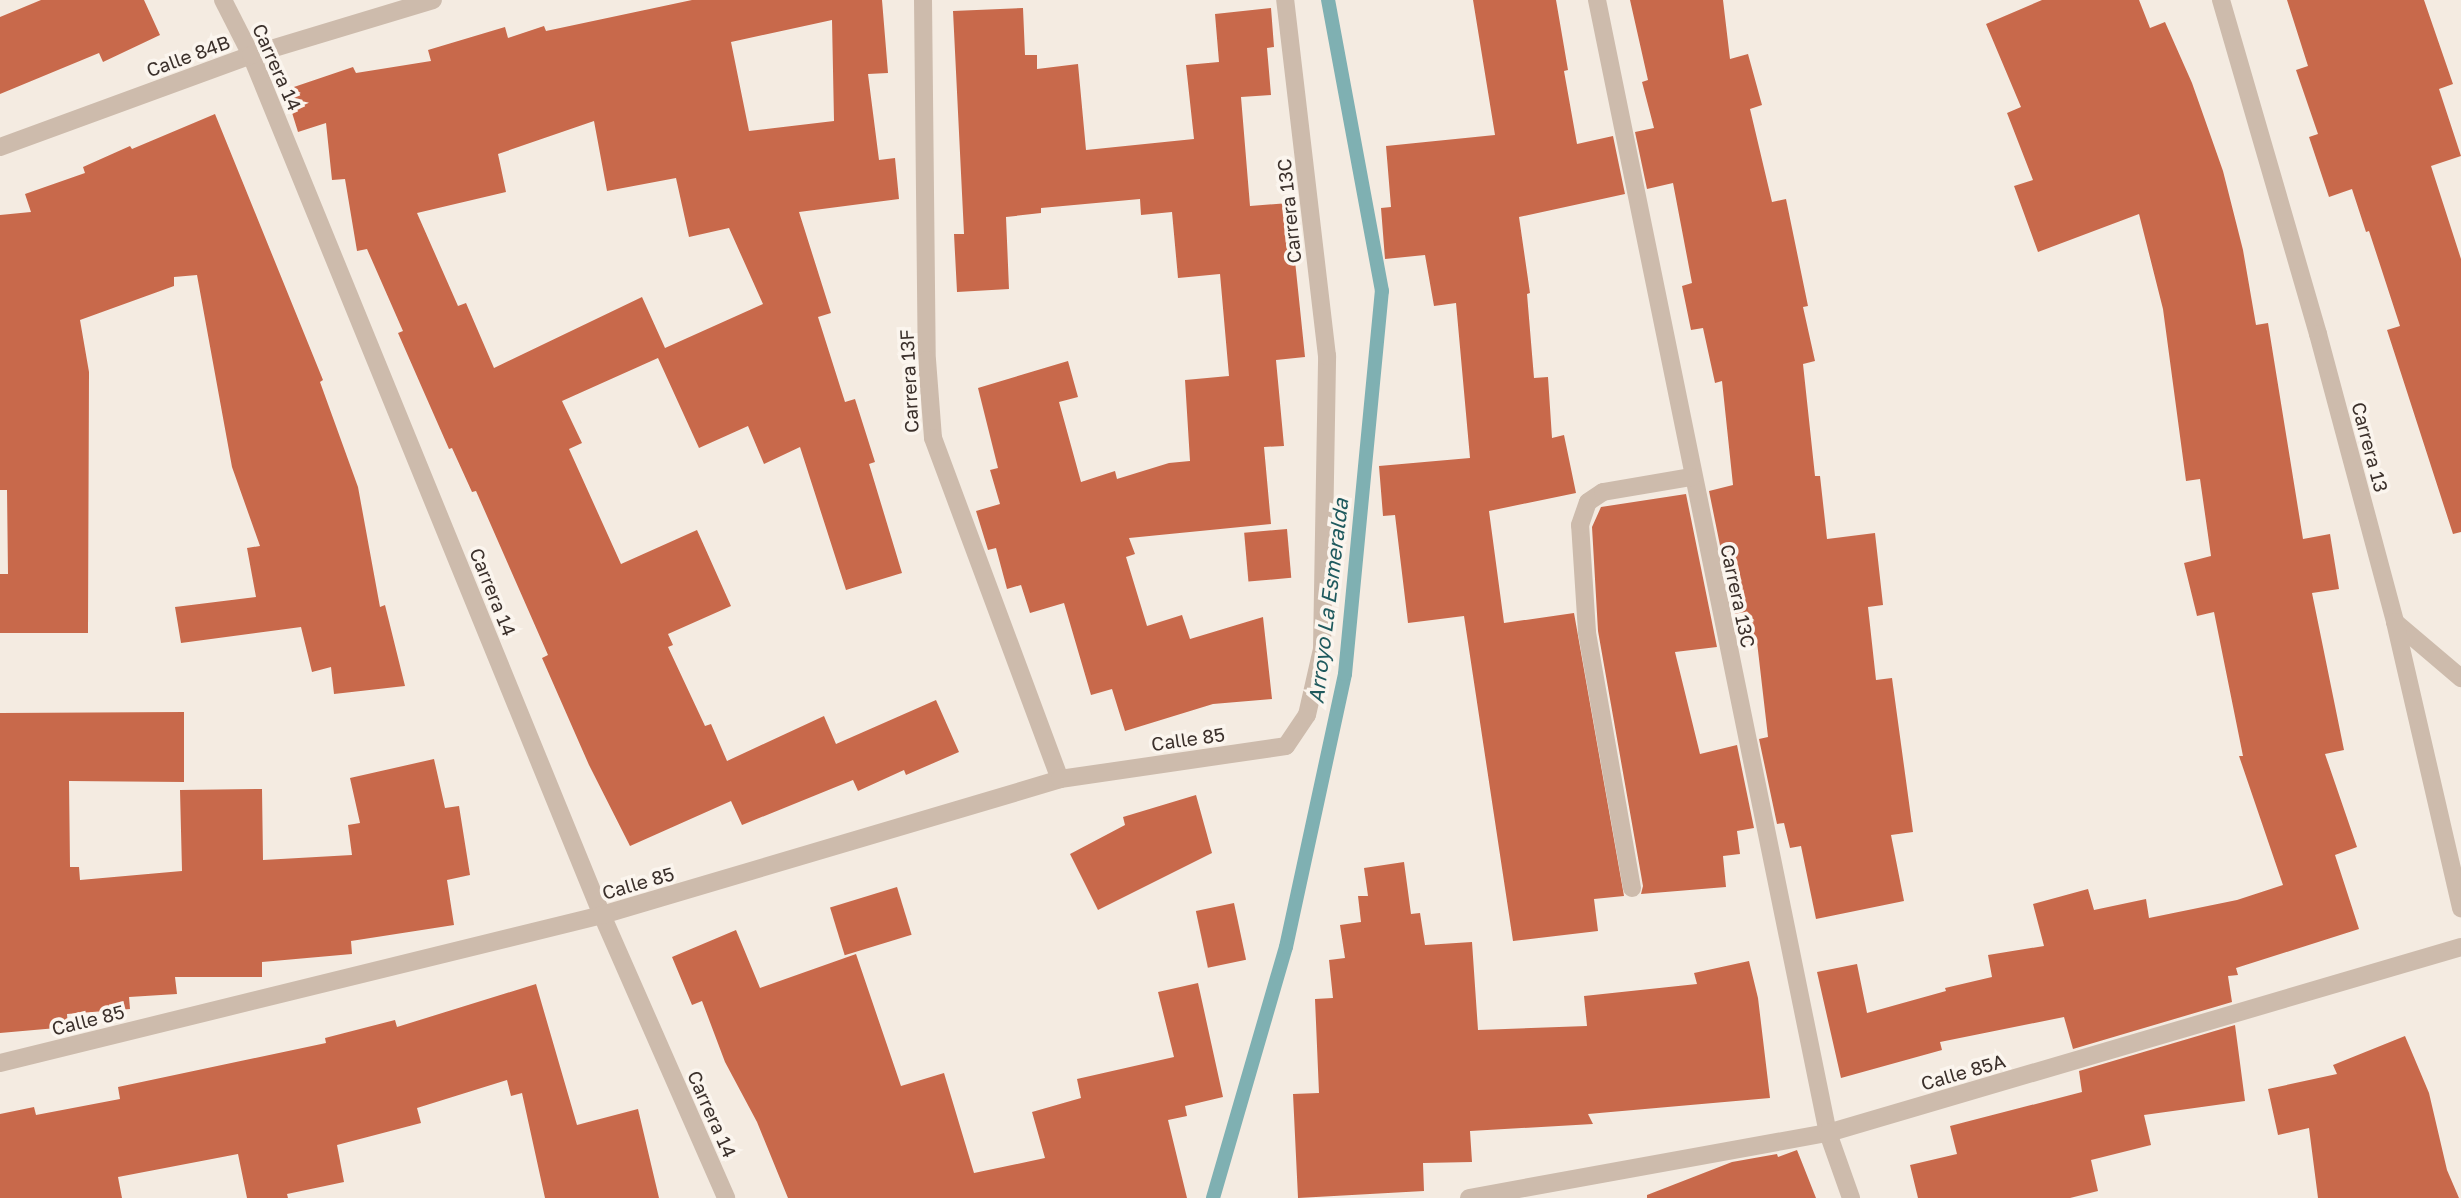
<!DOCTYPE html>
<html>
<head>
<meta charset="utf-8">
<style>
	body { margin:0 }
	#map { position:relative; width:2461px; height:1198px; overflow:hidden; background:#f4ebe1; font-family:"Golos Text",sans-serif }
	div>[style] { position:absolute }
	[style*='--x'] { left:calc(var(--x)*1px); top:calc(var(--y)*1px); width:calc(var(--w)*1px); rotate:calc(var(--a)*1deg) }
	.stream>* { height:14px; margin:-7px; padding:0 7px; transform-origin:7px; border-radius:7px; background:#7fb0b2 }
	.building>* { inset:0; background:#c8694b; transform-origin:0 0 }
	.minor>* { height:18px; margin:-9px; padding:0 9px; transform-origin:9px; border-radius:9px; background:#cdbbac }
	.tertiary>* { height:18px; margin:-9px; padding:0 9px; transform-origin:9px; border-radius:9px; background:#cdbbac }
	span { translate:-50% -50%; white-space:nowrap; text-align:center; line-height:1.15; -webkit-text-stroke:7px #fbf5ee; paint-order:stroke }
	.street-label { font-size:19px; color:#3b302b }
	.water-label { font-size:21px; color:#1f5a5e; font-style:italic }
</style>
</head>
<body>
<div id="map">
	<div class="stream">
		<i style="--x:1213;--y:1198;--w:261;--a:-73.8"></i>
		<i style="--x:1286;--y:947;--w:279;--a:-77.8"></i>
		<i style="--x:1345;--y:674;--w:385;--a:-84.5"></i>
		<i style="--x:1382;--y:291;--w:296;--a:-100.5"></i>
	</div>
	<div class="building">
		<i style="clip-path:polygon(41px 0,144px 0,160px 35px,103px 62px,99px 53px,0 94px,0 17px)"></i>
		<i style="clip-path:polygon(evenodd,692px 0,882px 0,888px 73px,868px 74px,879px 160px,895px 158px,899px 199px,799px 212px,831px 313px,818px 317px,845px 402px,855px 399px,875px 462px,869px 464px,902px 573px,846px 590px,800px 447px,764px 464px,748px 426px,699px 448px,658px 358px,562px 401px,582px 443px,569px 449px,621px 564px,697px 530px,731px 606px,668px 634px,673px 645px,668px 647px,705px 726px,711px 724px,727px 761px,824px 716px,836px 744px,936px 700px,959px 752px,906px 775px,904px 770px,858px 791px,853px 780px,742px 825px,731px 801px,630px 846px,589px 765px,542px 658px,548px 655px,476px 491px,472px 492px,452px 448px,449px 449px,423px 390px,398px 333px,403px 331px,367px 249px,357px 251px,345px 179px,332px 180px,326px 123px,298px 132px,285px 90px,353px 67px,356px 73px,431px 61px,428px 50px,505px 27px,508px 38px,544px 26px,546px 31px,692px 0,832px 20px,834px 121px,749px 131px,731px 42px,832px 20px,692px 0,594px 121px,607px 191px,676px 178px,689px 237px,729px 228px,763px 304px,665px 348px,642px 297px,494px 368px,466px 303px,458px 306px,417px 213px,506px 192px,498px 154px,594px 121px)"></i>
		<i style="clip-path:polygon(1473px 0,1556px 0,1568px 70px,1564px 71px,1577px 144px,1613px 136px,1625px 194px,1519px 217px,1530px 293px,1527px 294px,1534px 378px,1548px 377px,1552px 438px,1564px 435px,1576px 493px,1489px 511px,1504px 623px,1574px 613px,1624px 896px,1594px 899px,1598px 931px,1513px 941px,1464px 616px,1408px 623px,1395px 515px,1383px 516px,1379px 466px,1470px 458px,1456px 303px,1434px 306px,1425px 255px,1385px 259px,1381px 208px,1391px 207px,1386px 146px,1495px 135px)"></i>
		<i style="clip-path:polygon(1630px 0,1723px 0,1730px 59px,1748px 54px,1762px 105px,1750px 109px,1772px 202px,1786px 199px,1808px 306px,1803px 307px,1815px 361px,1803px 364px,1815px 476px,1820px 476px,1827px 539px,1875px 533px,1883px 605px,1868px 607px,1876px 680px,1892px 678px,1913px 832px,1891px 835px,1904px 901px,1816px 919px,1801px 846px,1790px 848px,1784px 823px,1777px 824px,1759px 739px,1768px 737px,1757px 642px,1740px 644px,1709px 491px,1733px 485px,1722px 381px,1715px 383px,1703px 328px,1691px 330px,1682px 286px,1692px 283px,1673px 183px,1647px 189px,1635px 132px,1654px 128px,1642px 82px,1648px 80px)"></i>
		<i style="clip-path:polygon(2042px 0,2139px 0,2150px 28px,2165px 22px,2192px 83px,2223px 171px,2243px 250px,2256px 325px,2268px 323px,2303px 539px,2330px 534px,2339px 589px,2312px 593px,2344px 750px,2325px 754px,2357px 847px,2335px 855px,2359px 929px,2236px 968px,2238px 975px,2228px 976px,2232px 1002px,2073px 1049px,2064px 1017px,1940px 1042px,1942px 1050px,1841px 1078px,1817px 972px,1857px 964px,1867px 1013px,1946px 991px,1945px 988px,1992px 977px,1988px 955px,2044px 946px,2033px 904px,2088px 889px,2094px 910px,2146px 899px,2149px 918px,2237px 900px,2283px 885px,2239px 756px,2243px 756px,2214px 612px,2197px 616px,2184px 563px,2211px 556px,2200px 479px,2186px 481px,2163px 309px,2139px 214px,2038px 252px,2014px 186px,2033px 180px,2007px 113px,2021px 107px,1986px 24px)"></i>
		<i style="clip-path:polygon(2287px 0,2424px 0,2453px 84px,2439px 89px,2461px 156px,2431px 166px,2461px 259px,2461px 532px,2453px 534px,2387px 330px,2400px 326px,2369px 231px,2366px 232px,2352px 189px,2329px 197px,2309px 137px,2318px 134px,2296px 70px,2308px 66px)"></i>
		<i style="clip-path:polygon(1023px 8px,1025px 55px,1037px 55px,1037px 69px,1078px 64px,1086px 150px,1194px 139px,1186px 65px,1219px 62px,1215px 14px,1271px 8px,1274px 47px,1267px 48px,1271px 95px,1241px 97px,1250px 206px,1289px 203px,1305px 357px,1276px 360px,1284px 446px,1264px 447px,1271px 524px,1129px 538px,1135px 554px,1126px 557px,1147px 626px,1182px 615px,1190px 639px,1263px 617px,1272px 699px,1213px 704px,1125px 731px,1112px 689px,1091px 695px,1064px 603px,1030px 613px,1021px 585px,1007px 589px,996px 548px,988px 550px,976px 511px,1000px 504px,990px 470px,998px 468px,978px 388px,1068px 361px,1078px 397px,1059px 402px,1081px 482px,1115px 471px,1117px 479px,1169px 463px,1190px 461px,1185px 380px,1229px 376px,1220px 274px,1178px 278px,1172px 212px,1141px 215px,1140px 199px,1041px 208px,1041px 213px,1006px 217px,1009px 289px,957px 292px,954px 234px,964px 234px,953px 11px)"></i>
		<i style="clip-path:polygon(215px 114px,323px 380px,320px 382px,358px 487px,380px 607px,385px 605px,405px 686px,334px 694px,331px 667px,312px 672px,301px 627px,181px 643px,175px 607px,256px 597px,247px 548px,260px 546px,232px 467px,197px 275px,174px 277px,174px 286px,80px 320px,89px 372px,88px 633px,0 633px,0 574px,8px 574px,7px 490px,0 490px,0 215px,31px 212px,25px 194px,85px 173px,83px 167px,130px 146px,132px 149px)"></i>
		<i style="clip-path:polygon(1686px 494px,1717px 647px,1675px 652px,1700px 754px,1737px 745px,1754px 828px,1737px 831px,1740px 854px,1723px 856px,1726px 887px,1641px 894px,1643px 886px,1598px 631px,1592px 527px,1601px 507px)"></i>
		<i style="left:1287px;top:529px;width:49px;height:43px;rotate:85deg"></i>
		<i style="clip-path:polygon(184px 712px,184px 782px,69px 781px,70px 867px,79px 867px,80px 880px,182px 871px,180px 790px,262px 789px,263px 860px,352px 855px,348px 825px,360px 823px,350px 778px,434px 759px,445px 808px,459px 806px,470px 875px,447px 880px,454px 925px,351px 941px,352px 954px,262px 962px,262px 977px,175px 977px,177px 994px,129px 997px,130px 1009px,67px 1014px,68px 1027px,0 1033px,0 713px)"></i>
		<i style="clip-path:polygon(1196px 795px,1212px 853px,1098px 910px,1070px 854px,1125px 825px,1123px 817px)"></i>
		<i style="clip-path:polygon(1404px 862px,1411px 914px,1420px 913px,1425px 945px,1472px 942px,1478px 1030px,1587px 1026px,1584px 996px,1697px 984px,1694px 973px,1749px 961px,1758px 998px,1770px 1098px,1588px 1114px,1593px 1124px,1470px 1131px,1472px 1162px,1423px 1163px,1424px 1191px,1298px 1198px,1293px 1094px,1319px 1093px,1315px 999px,1333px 998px,1329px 960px,1345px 958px,1340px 925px,1361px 922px,1358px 896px,1368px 896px,1364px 868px)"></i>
		<i style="left:897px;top:887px;width:50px;height:70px;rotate:73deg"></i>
		<i style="left:1234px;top:903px;width:58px;height:39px;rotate:78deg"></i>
		<i style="clip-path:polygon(736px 930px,760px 988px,856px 954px,901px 1086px,944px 1073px,974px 1173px,1045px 1158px,1032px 1112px,1081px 1098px,1077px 1079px,1174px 1057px,1158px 992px,1198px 983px,1223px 1097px,1185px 1106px,1187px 1116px,1168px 1120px,1187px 1198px,788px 1198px,757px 1122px,725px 1062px,702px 1001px,692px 1005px,672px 957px)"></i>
		<i style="clip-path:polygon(536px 984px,577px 1125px,638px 1109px,659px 1198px,545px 1198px,522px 1093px,511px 1096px,507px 1080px,417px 1108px,421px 1123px,337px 1145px,344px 1182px,287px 1194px,288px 1198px,247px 1198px,238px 1154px,118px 1177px,122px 1198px,0 1198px,0 1114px,34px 1107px,36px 1115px,120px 1099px,118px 1087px,326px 1043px,325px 1038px,395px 1020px,397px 1027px)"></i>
		<i style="clip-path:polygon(2235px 1025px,2245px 1101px,2144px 1115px,2151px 1145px,2091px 1160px,2098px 1191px,2070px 1198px,1918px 1198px,1910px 1165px,1957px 1154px,1950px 1126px,2082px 1092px,2079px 1071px)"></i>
		<i style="clip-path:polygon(2405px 1036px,2429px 1093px,2447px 1170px,2459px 1198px,2318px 1198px,2309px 1128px,2278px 1135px,2268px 1089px,2337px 1074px,2333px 1065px)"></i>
		<i style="clip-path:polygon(1797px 1150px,1816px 1198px,1647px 1198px,1647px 1195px,1732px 1162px,1777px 1154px,1778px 1157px)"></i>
	</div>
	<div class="minor">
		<i style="--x:223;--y:0;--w:62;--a:63"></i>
		<i style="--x:251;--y:55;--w:929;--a:67.8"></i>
		<i style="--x:602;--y:915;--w:309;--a:66.3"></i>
		<i style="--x:923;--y:0;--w:360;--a:89.4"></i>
		<i style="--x:927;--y:360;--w:78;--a:85.6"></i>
		<i style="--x:933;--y:438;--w:364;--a:69.6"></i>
		<i style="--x:1597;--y:0;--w:1156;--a:78.48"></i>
		<i style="--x:1828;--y:1133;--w:69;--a:70.5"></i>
		<i style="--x:0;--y:147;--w:267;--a:-20.1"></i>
		<i style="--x:251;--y:55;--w:190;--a:-16.8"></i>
		<i style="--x:2395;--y:622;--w:87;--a:40.3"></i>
		<i style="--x:1632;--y:888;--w:260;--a:-100"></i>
		<i style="--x:1587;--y:632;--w:107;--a:-93.7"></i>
		<i style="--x:1580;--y:525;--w:24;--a:-71"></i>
		<i style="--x:1588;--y:502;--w:18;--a:-34"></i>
		<i style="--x:1603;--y:492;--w:90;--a:-9.6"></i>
		<i style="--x:0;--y:1063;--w:620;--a:-13.81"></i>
		<i style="--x:602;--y:915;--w:478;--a:-16.5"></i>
		<i style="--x:1060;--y:779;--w:228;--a:-8.3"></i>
		<i style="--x:1286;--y:746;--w:37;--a:-56"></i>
		<i style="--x:1307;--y:715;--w:68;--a:-77.2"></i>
		<i style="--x:1322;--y:649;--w:293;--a:-89"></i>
		<i style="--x:1327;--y:356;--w:358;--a:-96.7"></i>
		<i style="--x:1469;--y:1198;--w:365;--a:-10.3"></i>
		<i style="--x:1828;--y:1133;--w:660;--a:-16.37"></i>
	</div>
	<div class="tertiary">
		<i style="--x:2221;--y:0;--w:348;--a:73.8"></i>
		<i style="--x:2318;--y:334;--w:298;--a:75"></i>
		<i style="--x:2395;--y:622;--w:294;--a:77"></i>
	</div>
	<div class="street-label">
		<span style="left:188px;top:56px;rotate:-20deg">Calle 84B</span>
		<span style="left:277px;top:67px;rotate:66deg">Carrera 14</span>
		<span style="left:1289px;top:211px;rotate:-96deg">Carrera 13C</span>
		<span style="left:909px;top:381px;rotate:-93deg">Carrera 13F</span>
		<span style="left:2370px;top:447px;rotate:75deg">Carrera 13</span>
		<span style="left:493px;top:592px;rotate:68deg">Carrera 14</span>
		<span style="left:1738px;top:596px;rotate:78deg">Carrera 13C</span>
		<span style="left:1188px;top:739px;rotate:-8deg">Calle 85</span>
		<span style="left:638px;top:883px;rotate:-16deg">Calle 85</span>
		<span style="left:88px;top:1020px;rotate:-14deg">Calle 85</span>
		<span style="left:1963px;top:1072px;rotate:-16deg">Calle 85A</span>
		<span style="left:712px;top:1114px;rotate:66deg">Carrera 14</span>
	</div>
	<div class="water-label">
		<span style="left:1328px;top:601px;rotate:-83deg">Arroyo La Esmeralda</span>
	</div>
</div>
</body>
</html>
